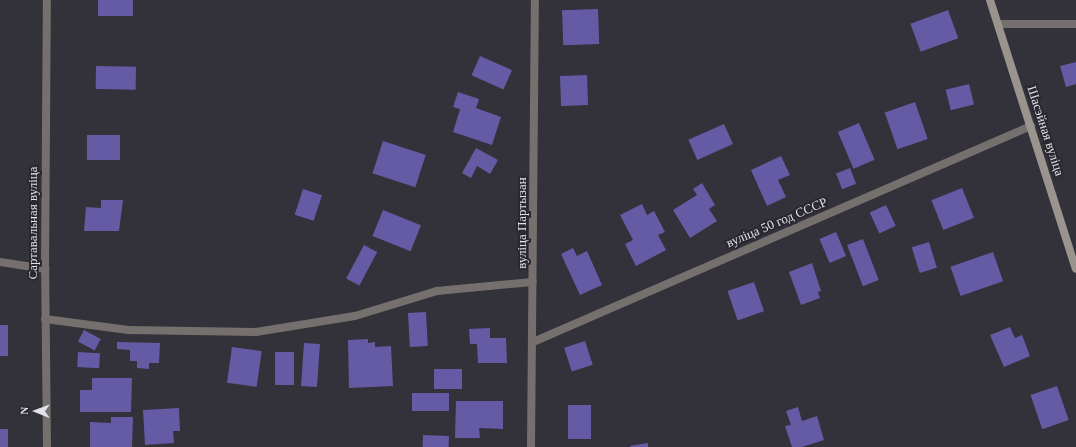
<!DOCTYPE html>
<html>
<head>
<meta charset="utf-8">
<style>
	body { margin:0 }
	#map { position:relative; width:1076px; height:447px; overflow:hidden; background:#33313a; font-family:Georgia,serif }
	div>[style] { position:absolute }
	[style*='--x'] { left:calc(var(--x)*1px); top:calc(var(--y)*1px); width:calc(var(--w)*1px); rotate:calc(var(--a)*1deg) }
	.building>* { inset:0; background:#655ba4; transform-origin:0 0 }
	.lane>* { height:8px; margin:-4px; padding:0 4px; transform-origin:4px; border-radius:4px; background:#75706d }
	.street>* { height:8px; margin:-4px; padding:0 4px; transform-origin:4px; border-radius:4px; background:#75706d }
	.secondary>* { height:8px; margin:-4px; padding:0 4px; transform-origin:4px; border-radius:4px; background:#9a938e }
	span { translate:-50% -50%; white-space:nowrap; text-align:center; line-height:1.15; -webkit-text-stroke:4px #29272f; paint-order:stroke }
	.street-label { font-size:13px; color:#e2e1e7 }
	.north { position:absolute; left:16px; top:391px; width:40px; height:40px; -webkit-text-stroke:3px #29272f; paint-order:stroke; rotate:271deg; font-size:11px; font-weight:700; line-height:16px; text-align:center; color:#e2e1e7 }
	.north::after { content:''; display:block; margin:auto; width:14px; height:18px; background:#e2e1e7; clip-path:polygon(50% 0,100% 100%,50% 72%,0 100%) }
</style>
</head>
<body>
<div id="map">
	<div class="building">
		<i style="left:98px;top:0;width:35px;height:16px"></i>
		<i style="left:598px;top:9px;width:35px;height:36px;rotate:88deg"></i>
		<i style="left:948px;top:10px;width:30px;height:40px;rotate:70deg"></i>
		<i style="left:480px;top:56px;width:35px;height:21px;rotate:24deg"></i>
		<i style="clip-path:polygon(1076px 62px,1076px 84px,1066px 87px,1060px 66px)"></i>
		<i style="left:96px;top:66px;width:40px;height:23px;rotate:1deg"></i>
		<i style="left:587px;top:75px;width:30px;height:27px;rotate:88deg"></i>
		<i style="left:969px;top:84px;width:21px;height:24px;rotate:76deg"></i>
		<i style="clip-path:polygon(458px 92px,479px 99px,476px 108px,501px 117px,492px 145px,453px 132px,460px 109px,453px 107px)"></i>
		<i style="left:915px;top:102px;width:39px;height:32px;rotate:71deg"></i>
		<i style="left:859px;top:123px;width:40px;height:23px;rotate:67deg"></i>
		<i style="left:724px;top:124px;width:22px;height:39px;rotate:66deg"></i>
		<i style="left:87px;top:135px;width:33px;height:25px"></i>
		<i style="left:383px;top:141px;width:45px;height:34px;rotate:18deg"></i>
		<i style="clip-path:polygon(476px 148px,498px 160px,490px 174px,477px 166px,471px 178px,462px 173px)"></i>
		<i style="clip-path:polygon(781px 156px,790px 175px,778px 180px,786px 197px,767px 206px,751px 170px)"></i>
		<i style="left:850px;top:168px;width:17px;height:15px;rotate:69deg"></i>
		<i style="clip-path:polygon(702px 183px,715px 205px,709px 209px,717px 221px,690px 238px,673px 210px,697px 195px,693px 189px)"></i>
		<i style="left:962px;top:188px;width:32px;height:33px;rotate:68deg"></i>
		<i style="left:303px;top:189px;width:20px;height:27px;rotate:18deg"></i>
		<i style="clip-path:polygon(101px 200px,123px 200px,119px 231px,84px 231px,86px 207px,101px 208px)"></i>
		<i style="clip-path:polygon(642px 204px,647px 215px,654px 211px,665px 232px,658px 235px,666px 250px,636px 266px,625px 244px,633px 240px,620px 215px)"></i>
		<i style="left:886px;top:205px;width:23px;height:18px;rotate:65deg"></i>
		<i style="left:383px;top:210px;width:41px;height:28px;rotate:22deg"></i>
		<i style="left:836px;top:232px;width:26px;height:18px;rotate:67deg"></i>
		<i style="left:863px;top:239px;width:44px;height:17px;rotate:69deg"></i>
		<i style="left:929px;top:242px;width:27px;height:18px;rotate:73deg"></i>
		<i style="left:364px;top:245px;width:15px;height:38px;rotate:28deg"></i>
		<i style="clip-path:polygon(573px 248px,577px 256px,587px 251px,602px 285px,580px 295px,561px 254px)"></i>
		<i style="left:993px;top:252px;width:31px;height:45px;rotate:71deg"></i>
		<i style="clip-path:polygon(812px 263px,821px 291px,818px 292px,820px 298px,801px 305px,789px 272px)"></i>
		<i style="left:754px;top:282px;width:31px;height:28px;rotate:71deg"></i>
		<i style="left:426px;top:312px;width:34px;height:18px;rotate:87deg"></i>
		<i style="left:0;top:325px;width:8px;height:31px"></i>
		<i style="clip-path:polygon(1010px 327px,1015px 338px,1022px 335px,1030px 356px,1004px 367px,990px 335px)"></i>
		<i style="clip-path:polygon(490px 328px,490px 338px,506px 338px,507px 363px,478px 363px,477px 344px,470px 344px,469px 329px)"></i>
		<i style="left:84px;top:330px;width:19px;height:13px;rotate:28deg"></i>
		<i style="clip-path:polygon(368px 339px,368px 343px,375px 342px,375px 347px,391px 346px,393px 386px,349px 388px,348px 340px)"></i>
		<i style="left:585px;top:341px;width:25px;height:22px;rotate:72deg"></i>
		<i style="clip-path:polygon(117px 342px,160px 343px,159px 363px,149px 363px,149px 369px,137px 368px,137px 361px,130px 361px,130px 350px,117px 349px)"></i>
		<i style="left:304px;top:343px;width:16px;height:43px;rotate:4deg"></i>
		<i style="left:232px;top:347px;width:30px;height:36px;rotate:8deg"></i>
		<i style="left:78px;top:352px;width:22px;height:15px;rotate:3deg"></i>
		<i style="left:275px;top:352px;width:19px;height:33px"></i>
		<i style="left:434px;top:369px;width:28px;height:20px"></i>
		<i style="clip-path:polygon(92px 378px,132px 378px,131px 412px,80px 412px,80px 390px,92px 390px)"></i>
		<i style="left:1057px;top:386px;width:36px;height:28px;rotate:71deg"></i>
		<i style="left:412px;top:393px;width:37px;height:18px"></i>
		<i style="clip-path:polygon(456px 401px,503px 401px,503px 429px,479px 428px,480px 438px,455px 438px)"></i>
		<i style="left:568px;top:405px;width:23px;height:34px"></i>
		<i style="clip-path:polygon(798px 407px,802px 421px,817px 416px,824px 440px,802px 447px,792px 447px,785px 426px,791px 425px,786px 411px)"></i>
		<i style="clip-path:polygon(179px 408px,180px 431px,173px 431px,174px 443px,145px 445px,143px 410px)"></i>
		<i style="clip-path:polygon(111px 417px,133px 417px,132px 447px,90px 447px,90px 422px,111px 423px)"></i>
		<i style="left:0;top:429px;width:8px;height:18px"></i>
		<i style="left:423px;top:435px;width:26px;height:12px;rotate:2deg"></i>
		<i style="clip-path:polygon(648px 443px,648px 447px,630px 447px,630px 446px)"></i>
	</div>
	<div class="lane">
		<i style="--x:45;--y:319;--w:84;--a:7.5"></i>
		<i style="--x:128;--y:330;--w:128;--a:0.9"></i>
		<i style="--x:256;--y:332;--w:100;--a:-9.2"></i>
		<i style="--x:355;--y:316;--w:86;--a:-17"></i>
		<i style="--x:437;--y:291;--w:96;--a:-5.4"></i>
	</div>
	<div class="street">
		<i style="--x:998;--y:24;--w:78;--a:0"></i>
		<i style="--x:0;--y:262;--w:46;--a:8.8"></i>
		<i style="--x:533;--y:342;--w:543;--a:-23.45"></i>
		<i style="--x:47;--y:447;--w:178;--a:-90.6"></i>
		<i style="--x:45;--y:269;--w:269;--a:-89.6"></i>
		<i style="--x:531;--y:447;--w:447;--a:-89.5"></i>
	</div>
	<div class="secondary">
		<i style="--x:990;--y:0;--w:282;--a:72.3"></i>
	</div>
	<div class="street-label">
		<span style="left:1045px;top:131px;rotate:72deg">Шасэйная вуліца</span>
		<span style="left:33px;top:223px;rotate:-90deg">Сартавальная вуліца</span>
		<span style="left:522px;top:223px;rotate:-90deg">вуліца Партызан</span>
		<span style="left:777px;top:223px;rotate:-23deg">вуліца 50 год СССР</span>
	</div>
	<div class="north">N</div>
</div>
</body>
</html>
